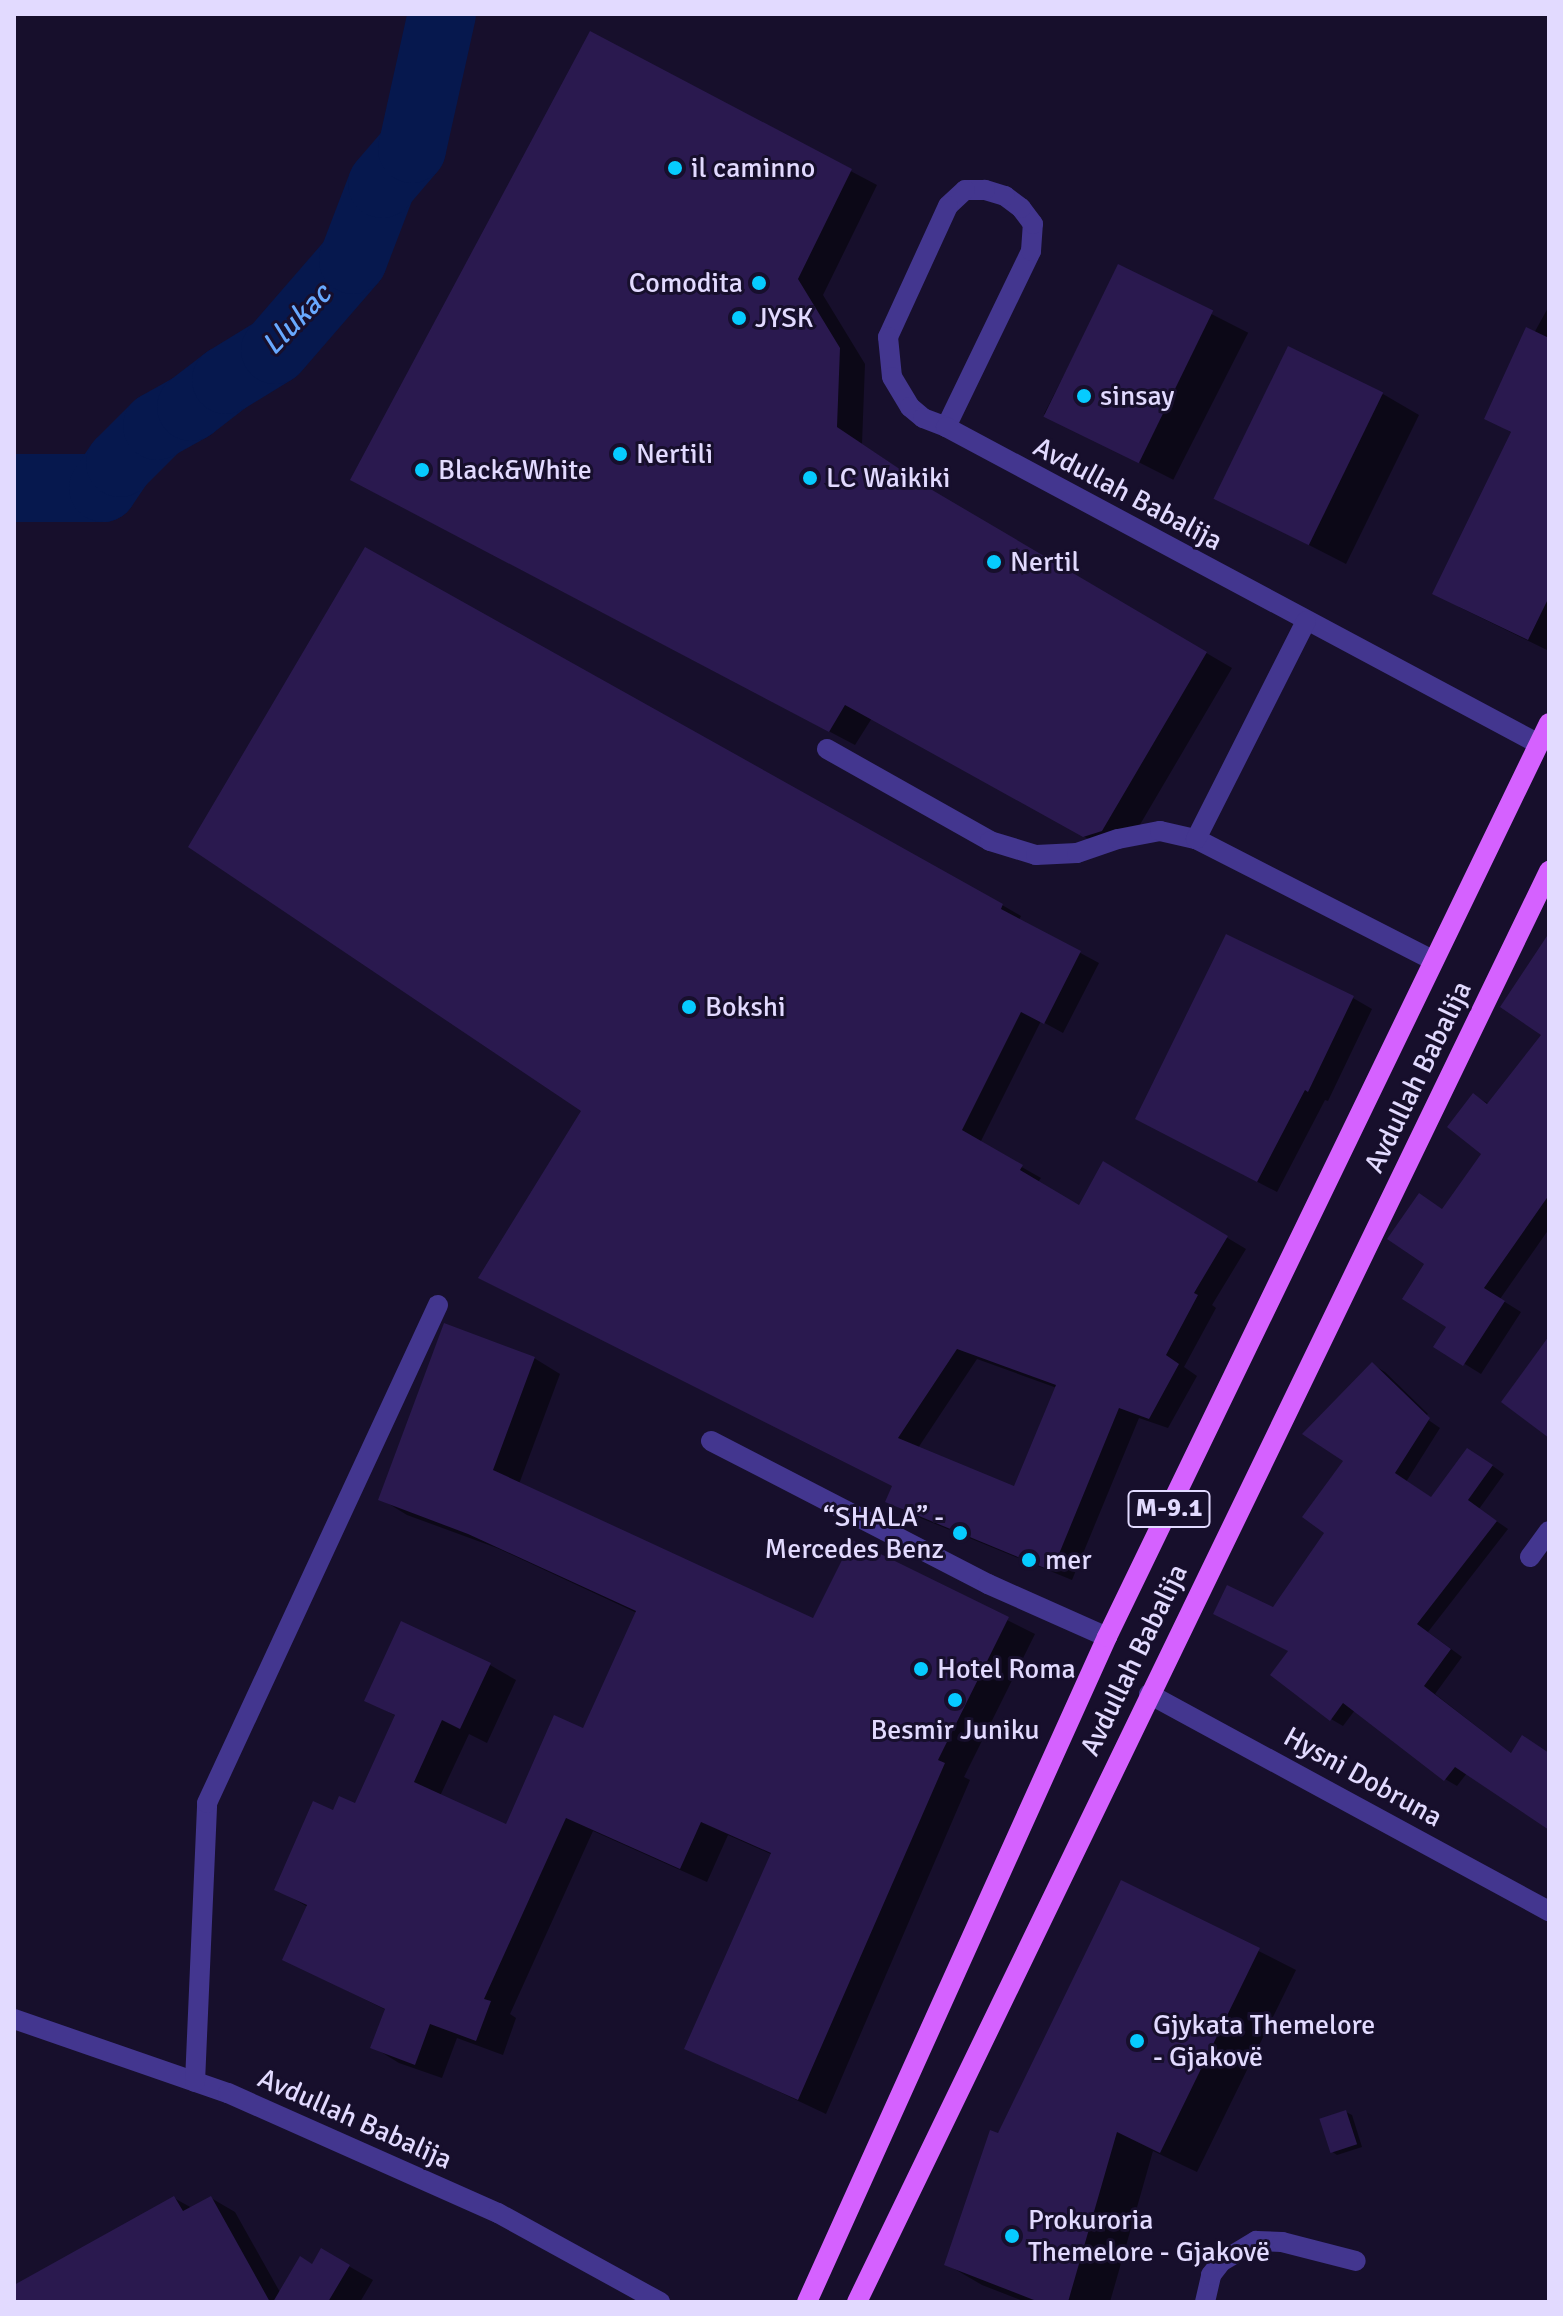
<!DOCTYPE html>
<html>
<head>
<meta charset="utf-8">
<style>
	body { margin:0 }
	#map { position:relative; width:1563px; height:2316px; overflow:hidden; background:#170f2c; font-family:Signika,sans-serif }
	div>[style] { position:absolute }
	[style*='--x'] { left:calc(var(--x)*1px); top:calc(var(--y)*1px); width:calc(var(--w)*1px); rotate:calc(var(--a)*1deg) }
	.shadow>* { inset:0; background:#0007; transform-origin:0 0 }
	.river>* { height:68px; margin:-34px; padding:0 34px; transform-origin:34px; border-radius:34px; background:#06184e }
	.building>* { inset:0; background:#2a194f; transform-origin:0 0 }
	.lane>* { height:20px; margin:-10px; padding:0 10px; transform-origin:10px; border-radius:10px; background:#43368f }
	.street>* { height:20px; margin:-10px; padding:0 10px; transform-origin:10px; border-radius:10px; background:#43368f }
	.primary>* { height:20px; margin:-10px; padding:0 10px; transform-origin:10px; border-radius:10px; background:#d561ff }
	.dots>* { width:22px; height:22px; translate:-50% -50%; box-sizing:border-box; border:4px solid #170f2c; border-radius:50% }
	span { translate:-50% -50%; white-space:nowrap; text-align:center; line-height:1.15; -webkit-text-stroke:6px #170f2c; paint-order:stroke }
	.shield-label span { padding:2px 6px; background:#170f2c; border:2px solid; border-radius:6px; -webkit-text-stroke-width:0 }
	.shield-label { font-size:26px; color:#e2daff; font-weight:700 }
	.poi-label { font-size:28px; color:#e2daff }
	.left { translate:0 -50%; text-align:left }
	.right { translate:-100% -50%; text-align:right }
	.street-label { font-size:28px; color:#e2daff }
	.water-label { font-size:30px; color:#68a9ff; font-style:italic }
	.frame { position:absolute; inset:0; border:16px solid #e2daff; pointer-events:none }
</style>
</head>
<body>
<div id="map">
	<div class="shadow">
		<i style="clip-path:polygon(591px 34px,877px 185px,823px 295px,865px 364px,862px 444px,948px 502px,1232px 668px,1128px 845px,1110px 851px,872px 718px,855px 745px,378px 494px)"></i>
		<i style="left:1119px;top:267px;width:145px;height:165px;rotate:27deg"></i>
		<i style="clip-path:polygon(1549px 306px,1549px 651px,1459px 607px,1512px 433px,1487px 418px)"></i>
		<i style="clip-path:polygon(1383px 394px,1419px 415px,1346px 564px,1217px 498px)"></i>
		<i style="clip-path:polygon(evenodd,1002px 905px,1021px 916px,1019px 920px,1099px 963px,1063px 1033px,1041px 1021px,980px 1143px,1041px 1178px,1038px 1182px,1080px 1207px,1111px 1168px,1246px 1249px,1212px 1305px,1216px 1308px,1184px 1367px,1197px 1376px,1168px 1428px,1139px 1418px,1072px 1580px,906px 1512px,888px 1501px,894px 1486px,500px 1288px,1002px 905px,977px 1359px,1057px 1388px,1015px 1488px,918px 1448px,977px 1359px)"></i>
		<i style="clip-path:polygon(1549px 937px,1549px 1229px,1500px 1299px,1521px 1312px,1481px 1374px,1436px 1346px,1449px 1327px,1427px 1264px,1444px 1211px,1484px 1153px,1473px 1095px,1489px 1104px,1544px 1034px)"></i>
		<i style="clip-path:polygon(1353px 998px,1372px 1009px,1328px 1101px,1325px 1100px,1277px 1192px,1157px 1129px)"></i>
		<i style="clip-path:polygon(534px 1358px,560px 1374px,519px 1484px,814px 1621px,853px 1543px,1035px 1634px,964px 1777px,970px 1780px,826px 2114px,686px 2048px,773px 1855px,728px 1835px,707px 1882px,593px 1831px,510px 2014px,516px 2018px,503px 2055px,457px 2038px,442px 2078px,399px 2063px,373px 2047px,386px 2010px,284px 1959px,308px 1907px,276px 1889px,334px 1813px,356px 1806px,396px 1716px,367px 1700px,490px 1665px,516px 1680px,487px 1743px,469px 1734px,440px 1796px,507px 1826px,584px 1731px,637px 1613px,497px 1548px,407px 1515px,381px 1499px)"></i>
		<i style="clip-path:polygon(1373px 1365px,1385px 1372px,1428px 1414px,1424px 1417px,1440px 1428px,1406px 1482px,1432px 1499px,1480px 1457px,1504px 1474px,1479px 1509px,1508px 1529px,1428px 1632px,1462px 1657px,1435px 1694px,1512px 1754px,1549px 1754px,1549px 1828px,1467px 1773px,1457px 1786px,1445px 1779px,1355px 1710px,1343px 1726px,1331px 1719px,1290px 1651px,1273px 1610px,1327px 1532px)"></i>
		<i style="clip-path:polygon(1122px 1882px,1296px 1970px,1197px 2172px,1153px 2151px,1110px 2302px,1026px 2302px,982px 2285px,946px 2264px,999px 2136px)"></i>
		<i style="clip-path:polygon(1346px 2112px,1352px 2115px,1362px 2147px,1337px 2155px,1331px 2151px)"></i>
		<i style="clip-path:polygon(174px 2198px,192px 2208px,211px 2198px,235px 2212px,281px 2294px,313px 2266px,322px 2251px,373px 2280px,360px 2302px,14px 2302px,14px 2287px)"></i>
	</div>
	<div class="river">
		<i style="--x:14;--y:488;--w:89;--a:0"></i>
		<i style="--x:103;--y:488;--w:30;--a:-56"></i>
		<i style="--x:120;--y:463;--w:52;--a:-45"></i>
		<i style="--x:157;--y:426;--w:39;--a:-29"></i>
		<i style="--x:191;--y:407;--w:44;--a:-37.6"></i>
		<i style="--x:226;--y:380;--w:57;--a:-31.5"></i>
		<i style="--x:275;--y:350;--w:119;--a:-49.1"></i>
		<i style="--x:353;--y:260;--w:81;--a:-69.1"></i>
		<i style="--x:382;--y:184;--w:46;--a:-49.4"></i>
		<i style="--x:412;--y:149;--w:138;--a:-77.5"></i>
	</div>
	<div class="building">
		<i style="clip-path:polygon(590px 31px,852px 169px,798px 279px,840px 348px,837px 427px,922px 484px,1207px 652px,1102px 831px,1083px 837px,845px 705px,829px 732px,350px 480px)"></i>
		<i style="left:1118px;top:264px;width:106px;height:170px;rotate:26deg"></i>
		<i style="clip-path:polygon(1526px 327px,1549px 338px,1549px 597px,1528px 640px,1432px 594px,1511px 432px,1484px 419px)"></i>
		<i style="left:1288px;top:346px;width:106px;height:170px;rotate:26deg"></i>
		<i style="clip-path:polygon(evenodd,365px 547px,1003px 904px,1001px 909px,1081px 951px,1044px 1024px,1021px 1012px,962px 1130px,1023px 1165px,1020px 1170px,1079px 1205px,1103px 1161px,1228px 1236px,1194px 1293px,1198px 1295px,1166px 1355px,1179px 1364px,1149px 1419px,1119px 1408px,1052px 1571px,885px 1502px,892px 1486px,478px 1278px,581px 1111px,188px 847px,365px 547px,957px 1349px,1056px 1385px,1014px 1486px,898px 1438px,957px 1349px)"></i>
		<i style="clip-path:polygon(1549px 933px,1549px 1195px,1484px 1288px,1505px 1301px,1463px 1366px,1433px 1347px,1446px 1327px,1402px 1299px,1424px 1264px,1387px 1239px,1419px 1193px,1442px 1209px,1481px 1154px,1447px 1127px,1473px 1093px,1487px 1104px,1541px 1035px,1500px 1007px)"></i>
		<i style="clip-path:polygon(1226px 934px,1354px 996px,1308px 1092px,1305px 1090px,1257px 1182px,1135px 1119px)"></i>
		<i style="clip-path:polygon(444px 1323px,535px 1357px,493px 1470px,813px 1618px,852px 1540px,1009px 1617px,938px 1760px,945px 1763px,798px 2100px,684px 2049px,771px 1853px,701px 1822px,680px 1869px,566px 1818px,484px 1999px,491px 2001px,476px 2041px,430px 2024px,415px 2065px,370px 2048px,385px 2009px,282px 1960px,307px 1905px,274px 1890px,313px 1801px,333px 1810px,339px 1796px,355px 1803px,395px 1715px,364px 1701px,401px 1621px,491px 1663px,460px 1729px,442px 1720px,414px 1782px,506px 1824px,554px 1715px,583px 1728px,636px 1611px,468px 1534px,378px 1500px)"></i>
		<i style="clip-path:polygon(1549px 1336px,1549px 1438px,1501px 1402px)"></i>
		<i style="clip-path:polygon(1372px 1362px,1430px 1418px,1395px 1473px,1431px 1497px,1467px 1448px,1493px 1465px,1468px 1500px,1497px 1521px,1417px 1624px,1451px 1649px,1424px 1686px,1511px 1753px,1522px 1735px,1549px 1753px,1549px 1830px,1455px 1767px,1444px 1781px,1343px 1703px,1330px 1721px,1270px 1675px,1288px 1651px,1213px 1614px,1227px 1585px,1273px 1607px,1324px 1533px,1302px 1517px,1343px 1461px,1302px 1434px)"></i>
		<i style="clip-path:polygon(1121px 1880px,1260px 1948px,1160px 2153px,1117px 2132px,1068px 2302px,1039px 2302px,944px 2265px,990px 2130px,998px 2133px)"></i>
		<i style="left:1346px;top:2110px;width:36px;height:28px;rotate:72deg"></i>
		<i style="clip-path:polygon(174px 2196px,183px 2211px,211px 2196px,270px 2302px,14px 2302px,14px 2285px)"></i>
		<i style="clip-path:polygon(321px 2248px,350px 2265px,328px 2302px,273px 2302px,300px 2256px,312px 2264px)"></i>
	</div>
	<div class="lane">
		<i style="--x:946;--y:427;--w:195;--a:-64.2"></i>
		<i style="--x:1031;--y:251;--w:27;--a:-86"></i>
		<i style="--x:1033;--y:224;--w:20;--a:-127"></i>
		<i style="--x:1021;--y:208;--w:20;--a:-143"></i>
		<i style="--x:1005;--y:196;--w:21;--a:-163"></i>
		<i style="--x:985;--y:190;--w:20;--a:180"></i>
		<i style="--x:965;--y:190;--w:23;--a:137"></i>
		<i style="--x:948;--y:206;--w:144;--a:114.6"></i>
		<i style="--x:888;--y:337;--w:40;--a:84.3"></i>
		<i style="--x:892;--y:377;--w:35;--a:59"></i>
		<i style="--x:910;--y:407;--w:17;--a:40"></i>
		<i style="--x:923;--y:418;--w:25;--a:21"></i>
		<i style="--x:946;--y:427;--w:672;--a:28.13"></i>
		<i style="--x:827;--y:749;--w:187;--a:29.4"></i>
		<i style="--x:990;--y:841;--w:48;--a:16.9"></i>
		<i style="--x:1036;--y:855;--w:41;--a:-2.8"></i>
		<i style="--x:1077;--y:853;--w:43;--a:-18.9"></i>
		<i style="--x:1118;--y:839;--w:43;--a:-10.8"></i>
		<i style="--x:1160;--y:831;--w:37;--a:13"></i>
		<i style="--x:1196;--y:839;--w:267;--a:27.1"></i>
		<i style="--x:1196;--y:839;--w:244;--a:-63.2"></i>
		<i style="--x:711;--y:1441;--w:312;--a:27.3"></i>
		<i style="--x:988;--y:1584;--w:130;--a:24"></i>
	</div>
	<div class="street">
		<i style="--x:1530;--y:1557;--w:32;--a:-54"></i>
		<i style="--x:1149;--y:1694;--w:455;--a:28.5"></i>
		<i style="--x:14;--y:2019;--w:226;--a:19.1"></i>
		<i style="--x:228;--y:2093;--w:295;--a:24"></i>
		<i style="--x:498;--y:2213;--w:185;--a:28.8"></i>
		<i style="--x:195;--y:2082;--w:279;--a:-87.5"></i>
		<i style="--x:207;--y:1803;--w:549;--a:-65.12"></i>
		<i style="--x:1205;--y:2302;--w:28;--a:-77"></i>
		<i style="--x:1211;--y:2275;--w:16;--a:-52"></i>
		<i style="--x:1221;--y:2262;--w:41;--a:-31"></i>
		<i style="--x:1256;--y:2241;--w:26;--a:2"></i>
		<i style="--x:1282;--y:2242;--w:76;--a:14.4"></i>
	</div>
	<div class="primary">
		<i style="--x:807;--y:2302;--w:730;--a:-65.72"></i>
		<i style="--x:1107;--y:1637;--w:1015;--a:-64.19"></i>
		<i style="--x:857;--y:2302;--w:1590;--a:-64.19"></i>
	</div>
	<div class="dots">
		<i style="left:675px;top:168px;background:#06cbff"></i>
		<i style="left:759px;top:283px;background:#06cbff"></i>
		<i style="left:739px;top:318px;background:#06cbff"></i>
		<i style="left:1084px;top:396px;background:#06cbff"></i>
		<i style="left:620px;top:454px;background:#06cbff"></i>
		<i style="left:422px;top:470px;background:#06cbff"></i>
		<i style="left:810px;top:478px;background:#06cbff"></i>
		<i style="left:994px;top:562px;background:#06cbff"></i>
		<i style="left:689px;top:1007px;background:#06cbff"></i>
		<i style="left:960px;top:1533px;background:#06cbff"></i>
		<i style="left:1029px;top:1560px;background:#06cbff"></i>
		<i style="left:921px;top:1669px;background:#06cbff"></i>
		<i style="left:955px;top:1700px;background:#06cbff"></i>
		<i style="left:1137px;top:2041px;background:#06cbff"></i>
		<i style="left:1012px;top:2236px;background:#06cbff"></i>
	</div>
	<div class="shield-label">
		<span style="left:1169px;top:1509px">M-9.1</span>
	</div>
	<div class="poi-label">
		<span class="left" style="left:691px;top:168px">il caminno</span>
		<span class="right" style="left:743px;top:283px">Comodita</span>
		<span class="left" style="left:755px;top:318px">JYSK</span>
		<span class="left" style="left:1100px;top:396px">sinsay</span>
		<span class="left" style="left:636px;top:454px">Nertili</span>
		<span class="left" style="left:438px;top:470px">Black&amp;White</span>
		<span class="left" style="left:826px;top:478px">LC Waikiki</span>
		<span class="left" style="left:1010px;top:562px">Nertil</span>
		<span class="left" style="left:705px;top:1007px">Bokshi</span>
		<span class="right" style="left:944px;top:1533px">“SHALA” -<br>Mercedes Benz</span>
		<span class="left" style="left:1045px;top:1560px">mer</span>
		<span class="left" style="left:937px;top:1669px">Hotel Roma</span>
		<span style="left:955px;top:1730px">Besmir Juniku</span>
		<span class="left" style="left:1153px;top:2041px">Gjykata Themelore<br>- Gjakovë</span>
		<span class="left" style="left:1028px;top:2236px">Prokuroria<br>Themelore - Gjakovë</span>
	</div>
	<div class="street-label">
		<span style="left:1128px;top:494px;rotate:28deg">Avdullah Babalija</span>
		<span style="left:1418px;top:1077px;rotate:-64deg">Avdullah Babalija</span>
		<span style="left:1134px;top:1660px;rotate:-64deg">Avdullah Babalija</span>
		<span style="left:1363px;top:1777px;rotate:29deg">Hysni Dobruna</span>
		<span style="left:355px;top:2119px;rotate:24deg">Avdullah Babalija</span>
	</div>
	<div class="water-label">
		<span style="left:297px;top:320px;rotate:-46deg">Llukac</span>
	</div>
	<div class="frame"></div>
</div>
</body>
</html>
